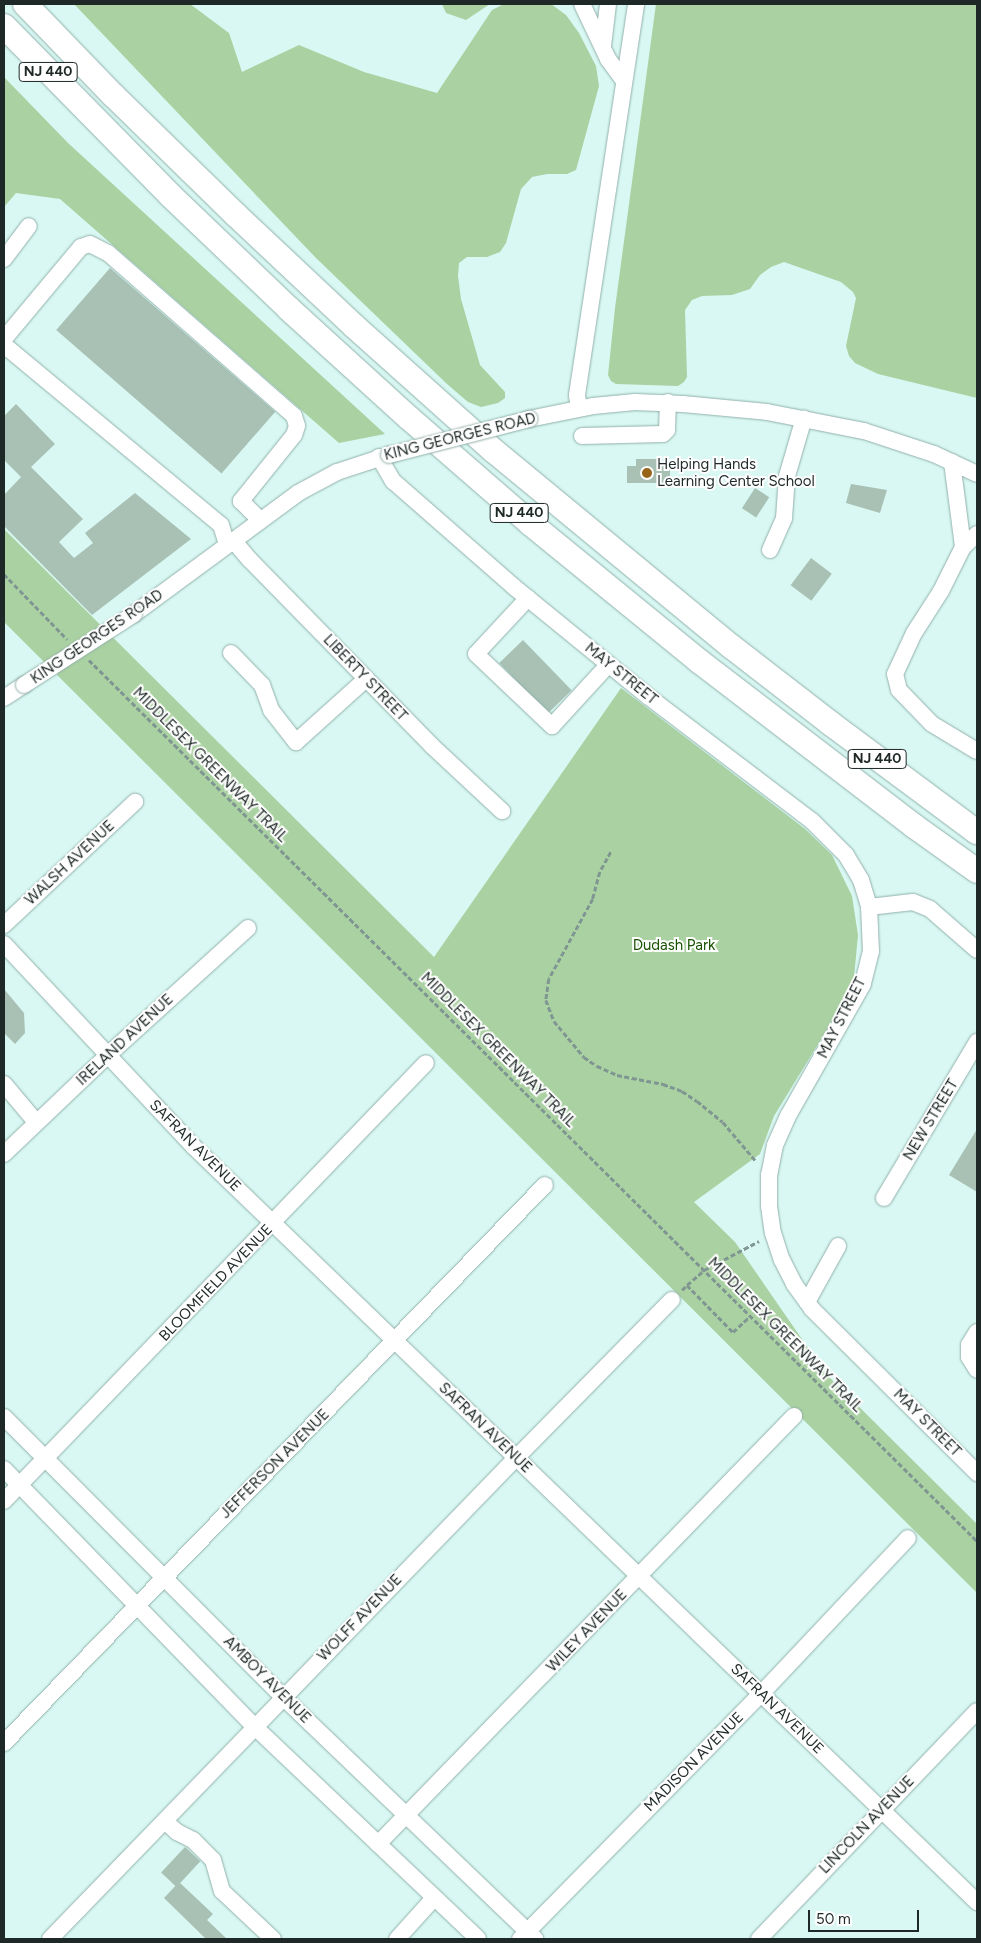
<!DOCTYPE html>
<html>
<head>
<meta charset="utf-8">
<style>
	body { margin:0 }
	#map { position:relative; width:981px; height:1943px; overflow:hidden; background:#d9f8f3; font-family:Figtree,sans-serif }
	div>[style] { position:absolute }
	[style*='--x'] { left:calc(var(--x)*1px); top:calc(var(--y)*1px); width:calc(var(--w)*1px); rotate:calc(var(--a)*1deg) }
	.green>* { inset:0; background:#aad1a1 }
	.building>* { inset:0; background:#a8c1b4; transform-origin:0 0 }
	.path>* { height:2.5px; margin-top:-1.25px; transform-origin:0; background:repeating-linear-gradient(90deg,#809692 0 5px,transparent 0 7.5px) }
	.roads { filter:drop-shadow(0 0 1px #92b0ab) drop-shadow(0 0 1px #92b0ab) }
	.minor>* { height:16px; margin:-8px; padding:0 8px; transform-origin:8px; border-radius:8px; background:#fff }
	.highway>* { height:24px; margin:-12px; padding:0 12px; transform-origin:12px; border-radius:12px; background:#fff }
	.bridges { filter:drop-shadow(0 0 1px #92b0ab) drop-shadow(0 0 1px #92b0ab) }
	.minor-bridge>* { height:16px; margin:-8px; padding:0 8px; transform-origin:8px; border-radius:8px; background:#fff }
	.dots>* { width:14px; height:14px; translate:-50% -50%; box-sizing:border-box; border:2px solid #fefefe; border-radius:50% }
	span { translate:-50% -50%; white-space:nowrap; text-align:center; line-height:1.15; -webkit-text-stroke:4px #fefefe; paint-order:stroke }
	.shield-label span { padding:1px 4px; background:#fefefe; border:1px solid; border-radius:4px; -webkit-text-stroke-width:0 }
	.shield-label { font-size:14px; color:#1e2927; font-weight:700 }
	.street-label { font-size:15px; color:#1e2927 }
	.poi-label { font-size:15px; color:#1e2927 }
	.left { translate:0 -50%; text-align:left }
	.park-label { font-size:15px; color:#185202 }
	.frame { position:absolute; inset:0; border:5px solid #1e2927; pointer-events:none }
	.scale { position:absolute; left:808px; top:1910px; width:111px; height:22px; box-sizing:border-box; border:2px solid #1e2927; border-top:0; padding-left:6px; font-size:15px; line-height:18px; white-space:nowrap; color:#1e2927; -webkit-text-stroke:4px #fefefe; paint-order:stroke }
</style>
</head>
<body>
<div id="map">
	<div class="green">
		<i style="clip-path:polygon(74px 4px,190px 4px,229px 33px,242px 72px,299px 45px,364px 72px,437px 93px,492px 10px,504px 4px,551px 4px,566px 15px,579px 33px,596px 66px,599px 86px,576px 170px,567px 174px,547px 174px,532px 177px,521px 189px,506px 243px,500px 252px,487px 257px,467px 257px,459px 263px,458px 276px,461px 299px,480px 365px,505px 392px,505px 398px,498px 403px,481px 407px,468px 402px,447px 384px,316px 258px)"></i>
		<i style="clip-path:polygon(442px 4px,490px 4px,466px 20px,446px 13px)"></i>
		<i style="clip-path:polygon(656px 4px,977px 4px,977px 398px,878px 374px,855px 363px,849px 356px,846px 346px,856px 298px,853px 292px,841px 282px,784px 262px,771px 267px,760px 275px,750px 289px,732px 295px,702px 296px,692px 300px,685px 310px,687px 377px,684px 382px,678px 386px,616px 384px,611px 381px,608px 375px,615px 308px)"></i>
		<i style="clip-path:polygon(4px 77px,68px 143px,385px 434px,339px 443px,60px 199px,16px 193px,4px 207px)"></i>
		<i style="clip-path:polygon(4px 529px,434px 957px,621px 688px,805px 829px,832px 855px,852px 896px,858px 935px,854px 977px,834px 1018px,774px 1116px,760px 1154px,694px 1202px,735px 1242px,826px 1374px,977px 1524px,977px 1593px,4px 622px)"></i>
	</div>
	<div class="building">
		<i style="left:110px;top:268px;width:219px;height:82px;rotate:41deg"></i>
		<i style="clip-path:polygon(16px 404px,55px 444px,31px 467px,83px 519px,59px 542px,74px 558px,93px 543px,85px 533px,135px 493px,191px 539px,92px 615px,4px 526px,4px 495px,21px 477px,4px 460px,4px 416px)"></i>
		<i style="clip-path:polygon(636px 459px,661px 459px,661px 465px,670px 465px,670px 483px,627px 483px,627px 466px,636px 466px)"></i>
		<i style="clip-path:polygon(851px 484px,887px 490px,880px 513px,846px 503px)"></i>
		<i style="left:755px;top:488px;width:17px;height:24px;rotate:33deg"></i>
		<i style="left:811px;top:558px;width:26px;height:34px;rotate:37deg"></i>
		<i style="left:523px;top:640px;width:70px;height:33px;rotate:46deg"></i>
		<i style="clip-path:polygon(4px 989px,24px 1013px,25px 1033px,15px 1044px,4px 1033px)"></i>
		<i style="clip-path:polygon(977px 1129px,977px 1192px,949px 1175px)"></i>
		<i style="left:185px;top:1847px;width:21px;height:35px;rotate:43deg"></i>
		<i style="clip-path:polygon(179px 1882px,213px 1914px,207px 1920px,227px 1939px,206px 1939px,164px 1898px)"></i>
	</div>
	<div class="path">
		<i style="--x:4;--y:574;--w:91;--a:45.9"></i>
		<i style="--x:89;--y:660;--w:1251;--a:44.77"></i>
		<i style="--x:611;--y:852;--w:23;--a:119"></i>
		<i style="--x:600;--y:872;--w:28;--a:105"></i>
		<i style="--x:593;--y:899;--w:91;--a:118.8"></i>
		<i style="--x:549;--y:979;--w:21;--a:98"></i>
		<i style="--x:546;--y:1000;--w:22;--a:69"></i>
		<i style="--x:554;--y:1021;--w:47;--a:50.2"></i>
		<i style="--x:584;--y:1057;--w:16;--a:35"></i>
		<i style="--x:597;--y:1066;--w:22;--a:24"></i>
		<i style="--x:617;--y:1075;--w:47;--a:11.1"></i>
		<i style="--x:663;--y:1084;--w:20;--a:20"></i>
		<i style="--x:682;--y:1091;--w:18;--a:34"></i>
		<i style="--x:697;--y:1101;--w:33;--a:39"></i>
		<i style="--x:723;--y:1122;--w:51;--a:49.8"></i>
		<i style="--x:687;--y:1285;--w:23;--a:-41"></i>
		<i style="--x:704;--y:1270;--w:62;--a:-27.8"></i>
		<i style="--x:682;--y:1290;--w:7;--a:-45"></i>
		<i style="--x:687;--y:1285;--w:66;--a:45.6"></i>
		<i style="--x:733;--y:1332;--w:23;--a:-43"></i>
	</div>
	<div class="roads">
		<div class="minor">
			<i style="--x:582;--y:4;--w:61;--a:64.7"></i>
			<i style="--x:608;--y:59;--w:27;--a:54"></i>
			<i style="--x:603;--y:46;--w:42;--a:-83.2"></i>
			<i style="--x:4;--y:259;--w:41;--a:-52.9"></i>
			<i style="--x:4;--y:339;--w:120;--a:-50.1"></i>
			<i style="--x:81;--y:247;--w:9;--a:-18"></i>
			<i style="--x:90;--y:244;--w:20;--a:27"></i>
			<i style="--x:108;--y:253;--w:247;--a:41.2"></i>
			<i style="--x:294;--y:416;--w:10;--a:73"></i>
			<i style="--x:297;--y:426;--w:9;--a:108"></i>
			<i style="--x:294;--y:435;--w:85;--a:128.8"></i>
			<i style="--x:241;--y:501;--w:27;--a:45"></i>
			<i style="--x:4;--y:345;--w:282;--a:39.7"></i>
			<i style="--x:221;--y:525;--w:21;--a:73"></i>
			<i style="--x:579;--y:408;--w:13;--a:-99"></i>
			<i style="--x:577;--y:395;--w:395;--a:-81.4"></i>
			<i style="--x:529;--y:419;--w:65;--a:-11.5"></i>
			<i style="--x:593;--y:406;--w:42;--a:-5.4"></i>
			<i style="--x:635;--y:402;--w:48;--a:2.4"></i>
			<i style="--x:683;--y:404;--w:84;--a:5.4"></i>
			<i style="--x:767;--y:412;--w:99;--a:11.1"></i>
			<i style="--x:864;--y:431;--w:74;--a:18.2"></i>
			<i style="--x:934;--y:454;--w:47;--a:24.9"></i>
			<i style="--x:582;--y:436;--w:81;--a:-1.4"></i>
			<i style="--x:663;--y:434;--w:6;--a:-45"></i>
			<i style="--x:667;--y:430;--w:28;--a:-88"></i>
			<i style="--x:379;--y:457;--w:28;--a:60"></i>
			<i style="--x:393;--y:481;--w:161;--a:41.2"></i>
			<i style="--x:514;--y:587;--w:174;--a:39.2"></i>
			<i style="--x:649;--y:697;--w:205;--a:37.3"></i>
			<i style="--x:812;--y:821;--w:48;--a:45"></i>
			<i style="--x:846;--y:855;--w:29;--a:59"></i>
			<i style="--x:861;--y:880;--w:28;--a:73"></i>
			<i style="--x:869;--y:907;--w:44;--a:87.4"></i>
			<i style="--x:871;--y:951;--w:34;--a:104"></i>
			<i style="--x:863;--y:984;--w:152;--a:119.6"></i>
			<i style="--x:788;--y:1116;--w:32;--a:114"></i>
			<i style="--x:775;--y:1145;--w:31;--a:101"></i>
			<i style="--x:769;--y:1175;--w:31;--a:90"></i>
			<i style="--x:769;--y:1206;--w:27;--a:82"></i>
			<i style="--x:773;--y:1233;--w:28;--a:72"></i>
			<i style="--x:782;--y:1260;--w:27;--a:63"></i>
			<i style="--x:794;--y:1284;--w:31;--a:54"></i>
			<i style="--x:812;--y:1309;--w:233;--a:44.8"></i>
			<i style="--x:952;--y:462;--w:86;--a:82.6"></i>
			<i style="--x:977;--y:534;--w:19;--a:137"></i>
			<i style="--x:963;--y:547;--w:49;--a:116.6"></i>
			<i style="--x:941;--y:591;--w:50;--a:122.7"></i>
			<i style="--x:914;--y:633;--w:45;--a:114.9"></i>
			<i style="--x:895;--y:674;--w:16;--a:76"></i>
			<i style="--x:899;--y:690;--w:47;--a:45.9"></i>
			<i style="--x:932;--y:724;--w:52;--a:31"></i>
			<i style="--x:233;--y:540;--w:26;--a:50"></i>
			<i style="--x:250;--y:560;--w:260;--a:45.6"></i>
			<i style="--x:432;--y:746;--w:96;--a:42.9"></i>
			<i style="--x:770;--y:550;--w:35;--a:-66"></i>
			<i style="--x:784;--y:518;--w:42;--a:-85.9"></i>
			<i style="--x:787;--y:476;--w:60;--a:-73.7"></i>
			<i style="--x:528;--y:598;--w:76;--a:132.9"></i>
			<i style="--x:476;--y:654;--w:105;--a:43.5"></i>
			<i style="--x:552;--y:726;--w:84;--a:-47.4"></i>
			<i style="--x:134;--y:614;--w:204;--a:-36.4"></i>
			<i style="--x:298;--y:493;--w:44;--a:-28.3"></i>
			<i style="--x:337;--y:472;--w:55;--a:-18.1"></i>
			<i style="--x:231;--y:653;--w:45;--a:45.9"></i>
			<i style="--x:262;--y:685;--w:27;--a:70"></i>
			<i style="--x:271;--y:710;--w:41;--a:52"></i>
			<i style="--x:296;--y:742;--w:94;--a:-42"></i>
			<i style="--x:4;--y:698;--w:24;--a:-33"></i>
			<i style="--x:869;--y:907;--w:44;--a:-6.5"></i>
			<i style="--x:913;--y:902;--w:18;--a:22"></i>
			<i style="--x:930;--y:909;--w:62;--a:41.1"></i>
			<i style="--x:4;--y:925;--w:180;--a:-43.2"></i>
			<i style="--x:4;--y:944;--w:278;--a:46.9"></i>
			<i style="--x:194;--y:1147;--w:1088;--a:43.96"></i>
			<i style="--x:4;--y:1084;--w:50;--a:49.9"></i>
			<i style="--x:4;--y:1154;--w:144;--a:-43.6"></i>
			<i style="--x:108;--y:1055;--w:189;--a:-42.2"></i>
			<i style="--x:884;--y:1198;--w:182;--a:-59.2"></i>
			<i style="--x:807;--y:1302;--w:64;--a:-61"></i>
			<i style="--x:977;--y:1332;--w:15;--a:122"></i>
			<i style="--x:969;--y:1345;--w:12;--a:90"></i>
			<i style="--x:969;--y:1357;--w:15;--a:58"></i>
			<i style="--x:4;--y:1417;--w:397;--a:45.1"></i>
			<i style="--x:284;--y:1698;--w:348;--a:43.8"></i>
			<i style="--x:4;--y:1469;--w:361;--a:45.8"></i>
			<i style="--x:256;--y:1728;--w:306;--a:43.5"></i>
			<i style="--x:4;--y:1501;--w:608;--a:-46.07"></i>
			<i style="--x:4;--y:1743;--w:777;--a:-45.89"></i>
			<i style="--x:165;--y:1821;--w:16;--a:43"></i>
			<i style="--x:177;--y:1832;--w:18;--a:27"></i>
			<i style="--x:193;--y:1840;--w:28;--a:45"></i>
			<i style="--x:213;--y:1860;--w:32;--a:74"></i>
			<i style="--x:222;--y:1891;--w:70;--a:43.3"></i>
			<i style="--x:378;--y:1844;--w:597;--a:-45.81"></i>
			<i style="--x:50;--y:1939;--w:670;--a:-45.91"></i>
			<i style="--x:516;--y:1458;--w:222;--a:-45.4"></i>
			<i style="--x:397;--y:1939;--w:55;--a:-47.9"></i>
			<i style="--x:520;--y:1939;--w:344;--a:-45.5"></i>
			<i style="--x:761;--y:1694;--w:214;--a:-46.7"></i>
			<i style="--x:759;--y:1939;--w:315;--a:-46.3"></i>
		</div>
		<div class="highway">
			<i style="--x:25;--y:4;--w:127;--a:46"></i>
			<i style="--x:113;--y:95;--w:172;--a:44.3"></i>
			<i style="--x:236;--y:215;--w:162;--a:43.2"></i>
			<i style="--x:354;--y:326;--w:188;--a:41.8"></i>
			<i style="--x:494;--y:451;--w:308;--a:39.5"></i>
			<i style="--x:732;--y:647;--w:124;--a:37.8"></i>
			<i style="--x:830;--y:723;--w:183;--a:36.6"></i>
			<i style="--x:4;--y:26;--w:238;--a:45.5"></i>
			<i style="--x:171;--y:196;--w:162;--a:43.7"></i>
			<i style="--x:288;--y:308;--w:164;--a:42.3"></i>
			<i style="--x:409;--y:418;--w:162;--a:41"></i>
			<i style="--x:531;--y:524;--w:217;--a:39.2"></i>
			<i style="--x:699;--y:661;--w:271;--a:37.5"></i>
			<i style="--x:914;--y:826;--w:77;--a:35.5"></i>
		</div>
	</div>
	<div class="bridges">
		<div class="minor-bridge">
			<i style="--x:389;--y:455;--w:145;--a:-14.4"></i>
			<i style="--x:24;--y:685;--w:131;--a:-32.8"></i>
		</div>
	</div>
	<div class="dots">
		<i style="left:647px;top:473px;background:#966517"></i>
	</div>
	<div class="shield-label">
		<span style="left:48px;top:72px">NJ 440</span>
		<span style="left:519px;top:513px">NJ 440</span>
		<span style="left:877px;top:759px">NJ 440</span>
	</div>
	<div class="street-label">
		<span style="left:460px;top:437px;rotate:-14deg">KING GEORGES ROAD</span>
		<span style="left:97px;top:637px;rotate:-34deg">KING GEORGES ROAD</span>
		<span style="left:621px;top:674px;rotate:39deg">MAY STREET</span>
		<span style="left:365px;top:678px;rotate:46deg">LIBERTY STREET</span>
		<span style="left:210px;top:765px;rotate:45deg">MIDDLESEX GREENWAY TRAIL</span>
		<span style="left:70px;top:863px;rotate:-43deg">WALSH AVENUE</span>
		<span style="left:842px;top:1018px;rotate:-63deg">MAY STREET</span>
		<span style="left:125px;top:1040px;rotate:-43deg">IRELAND AVENUE</span>
		<span style="left:498px;top:1050px;rotate:45deg">MIDDLESEX GREENWAY TRAIL</span>
		<span style="left:931px;top:1120px;rotate:-59deg">NEW STREET</span>
		<span style="left:195px;top:1146px;rotate:45deg">SAFRAN AVENUE</span>
		<span style="left:216px;top:1283px;rotate:-46deg">BLOOMFIELD AVENUE</span>
		<span style="left:785px;top:1335px;rotate:45deg">MIDDLESEX GREENWAY TRAIL</span>
		<span style="left:927px;top:1423px;rotate:45deg">MAY STREET</span>
		<span style="left:485px;top:1428px;rotate:44deg">SAFRAN AVENUE</span>
		<span style="left:275px;top:1464px;rotate:-45deg">JEFFERSON AVENUE</span>
		<span style="left:360px;top:1618px;rotate:-46deg">WOLFF AVENUE</span>
		<span style="left:587px;top:1631px;rotate:-46deg">WILEY AVENUE</span>
		<span style="left:267px;top:1680px;rotate:45deg">AMBOY AVENUE</span>
		<span style="left:777px;top:1709px;rotate:44deg">SAFRAN AVENUE</span>
		<span style="left:694px;top:1762px;rotate:-45deg">MADISON AVENUE</span>
		<span style="left:867px;top:1825px;rotate:-46deg">LINCOLN AVENUE</span>
	</div>
	<div class="poi-label">
		<span class="left" style="left:657px;top:473px">Helping Hands<br>Learning Center School</span>
	</div>
	<div class="park-label">
		<span style="left:674px;top:946px">Dudash Park</span>
	</div>
	<div class="frame"></div>
	<div class="scale">50 m</div>
</div>
</body>
</html>
